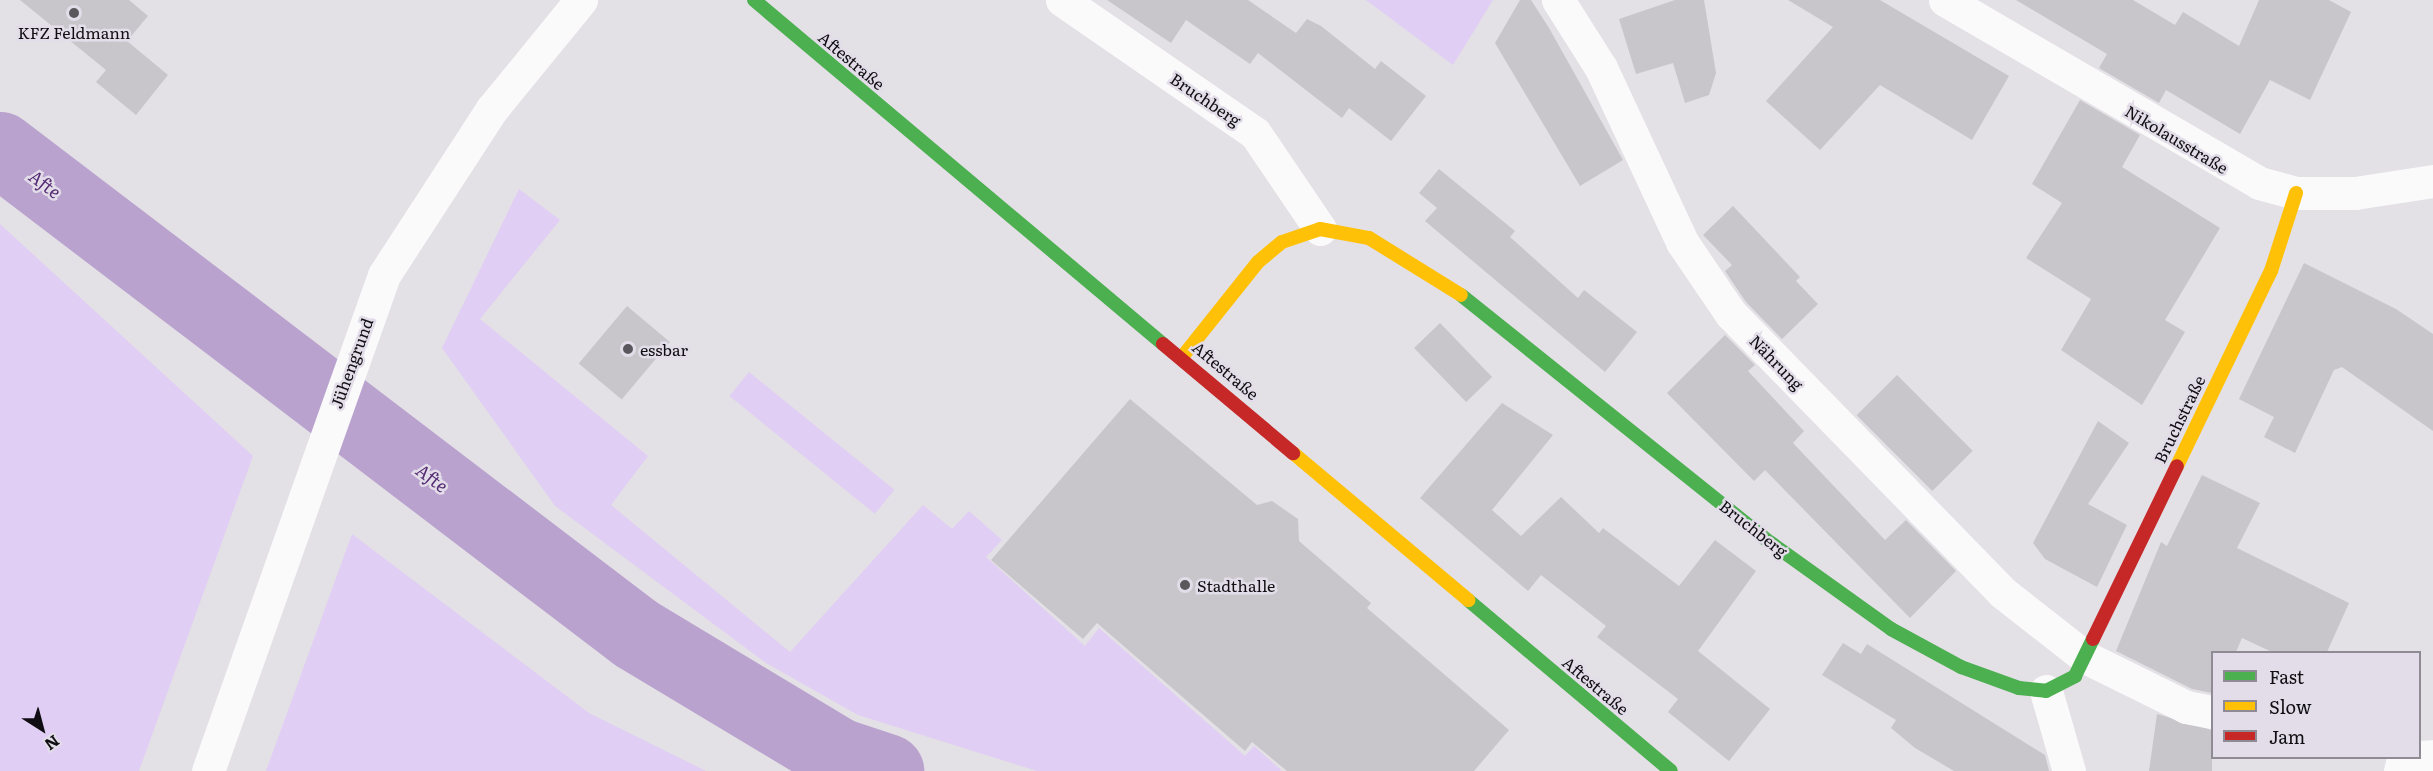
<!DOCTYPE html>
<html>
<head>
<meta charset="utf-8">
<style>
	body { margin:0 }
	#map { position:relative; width:2433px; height:771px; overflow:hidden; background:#e3e0e6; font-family:Literata,serif }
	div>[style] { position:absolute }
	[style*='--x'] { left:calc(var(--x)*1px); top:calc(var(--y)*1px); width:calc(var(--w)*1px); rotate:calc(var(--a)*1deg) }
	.green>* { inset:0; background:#e1cef4; transform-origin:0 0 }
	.river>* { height:75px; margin:-37.5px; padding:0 37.5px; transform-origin:37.5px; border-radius:37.5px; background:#b9a2ce }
	.building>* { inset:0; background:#c8c6cb; transform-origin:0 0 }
	.street>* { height:33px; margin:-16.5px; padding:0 16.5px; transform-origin:16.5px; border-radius:16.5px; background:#fbfafb }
	.fast>* { height:14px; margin:-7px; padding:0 7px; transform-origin:7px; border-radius:7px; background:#4caf50 }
	.slow>* { height:14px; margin:-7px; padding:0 7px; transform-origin:7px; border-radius:7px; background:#ffc107 }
	.jam>* { height:14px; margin:-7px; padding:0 7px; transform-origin:7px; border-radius:7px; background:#c62828 }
	.dots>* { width:16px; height:16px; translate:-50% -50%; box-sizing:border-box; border:3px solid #e3dde9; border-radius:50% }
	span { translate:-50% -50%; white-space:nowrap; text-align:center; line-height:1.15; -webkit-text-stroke:5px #e3dde9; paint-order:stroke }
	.poi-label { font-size:16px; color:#100e12 }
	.left { translate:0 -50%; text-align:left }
	.street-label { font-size:16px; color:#100e12 }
	.water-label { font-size:18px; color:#542b73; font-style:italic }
	.legend { position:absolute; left:2211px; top:651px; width:210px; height:108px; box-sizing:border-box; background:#e3dde9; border:2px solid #8f8a93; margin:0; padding:8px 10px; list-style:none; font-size:18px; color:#100e12 }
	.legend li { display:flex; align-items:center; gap:12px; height:30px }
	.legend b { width:30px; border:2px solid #8f8a93 }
	.north { position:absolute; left:12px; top:699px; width:60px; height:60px; -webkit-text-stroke:4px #e3dde9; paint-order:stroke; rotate:144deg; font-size:16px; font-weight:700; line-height:24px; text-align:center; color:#100e12 }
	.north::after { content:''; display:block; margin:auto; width:21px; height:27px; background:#100e12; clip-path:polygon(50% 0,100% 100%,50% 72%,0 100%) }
</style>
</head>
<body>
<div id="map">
	<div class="green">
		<i style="clip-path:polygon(1366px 0,1493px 0,1453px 65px)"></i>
		<i style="clip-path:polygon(519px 189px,560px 220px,480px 319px,648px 456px,611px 505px,790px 652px,923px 505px,952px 529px,969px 511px,1002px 540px,986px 557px,1085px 646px,1099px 628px,1245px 756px,1254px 746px,1282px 771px,1037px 771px,858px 715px,766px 663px,555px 506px,442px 348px)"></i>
		<i style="clip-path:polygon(0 224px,253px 456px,139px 771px,0 771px)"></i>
		<i style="left:749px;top:372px;width:187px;height:31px;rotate:39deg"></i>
		<i style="clip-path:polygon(352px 534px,589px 713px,706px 771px,266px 771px)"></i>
	</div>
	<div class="river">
		<i style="--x:0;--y:149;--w:798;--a:37.31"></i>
		<i style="--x:635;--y:633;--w:237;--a:31"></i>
		<i style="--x:838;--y:755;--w:51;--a:18.4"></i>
	</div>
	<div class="building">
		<i style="clip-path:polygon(20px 0,129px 0,148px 16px,127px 41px,168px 75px,136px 115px,96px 82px,106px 70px)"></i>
		<i style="clip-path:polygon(1107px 0,1248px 0,1296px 33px,1307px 19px,1321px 26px,1375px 69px,1381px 61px,1426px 96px,1391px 141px,1349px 108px,1342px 118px,1258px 53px,1250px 64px,1186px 20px,1171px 43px)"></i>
		<i style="clip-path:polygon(1520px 0,1531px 0,1549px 28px,1623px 160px,1580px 186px,1495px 43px)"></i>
		<i style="clip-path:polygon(1675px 0,1704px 0,1716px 73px,1709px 95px,1685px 103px,1673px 63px,1636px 74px,1619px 19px)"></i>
		<i style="clip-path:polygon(1788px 0,1880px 0,2009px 76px,1972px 140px,1880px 85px,1820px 150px,1766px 101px,1833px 27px)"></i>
		<i style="clip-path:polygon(2016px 0,2133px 0,2175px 25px,2183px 12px,2239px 46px,2259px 0,2329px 0,2351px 12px,2310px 100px,2270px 80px,2240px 134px,2166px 90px,2159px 103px,2099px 68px,2107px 54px)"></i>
		<i style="clip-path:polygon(2080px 100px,2140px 135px,2122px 167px,2220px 228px,2165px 320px,2185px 332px,2142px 405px,2061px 350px,2091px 299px,2026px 258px,2062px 203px,2032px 184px)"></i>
		<i style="clip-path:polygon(1439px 169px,1515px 231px,1510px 237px,1578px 298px,1584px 290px,1637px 332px,1605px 372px,1425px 221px,1437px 208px,1419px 193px)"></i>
		<i style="clip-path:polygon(1733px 206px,1800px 277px,1796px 281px,1818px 304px,1782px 339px,1746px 302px,1725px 271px,1732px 265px,1703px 235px)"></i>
		<i style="clip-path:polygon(2304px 263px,2396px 309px,2433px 334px,2433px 431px,2342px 367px,2334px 370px,2295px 453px,2264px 437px,2274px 417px,2239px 399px)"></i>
		<i style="left:627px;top:306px;width:56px;height:75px;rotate:40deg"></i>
		<i style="left:1440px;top:323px;width:75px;height:36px;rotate:46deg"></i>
		<i style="clip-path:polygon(1725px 335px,1755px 365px,1748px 371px,1804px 431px,1793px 443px,1885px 540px,1906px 520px,1956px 571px,1910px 618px,1765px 470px,1754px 481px,1667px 393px)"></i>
		<i style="left:1897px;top:375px;width:107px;height:57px;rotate:45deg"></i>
		<i style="clip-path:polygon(1130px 399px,1257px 505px,1272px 501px,1298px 519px,1299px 541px,1371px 603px,1367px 608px,1509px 730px,1474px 771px,1287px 771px,1252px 742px,1245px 751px,1097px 623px,1083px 639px,991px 560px)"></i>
		<i style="clip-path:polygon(1502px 403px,1553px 435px,1492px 510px,1521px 536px,1561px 497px,1599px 533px,1603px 528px,1679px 586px,1715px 540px,1756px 571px,1698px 651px,1770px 709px,1729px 761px,1668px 712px,1678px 699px,1597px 637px,1606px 626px,1541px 575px,1528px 591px,1420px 498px)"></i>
		<i style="clip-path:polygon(2098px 421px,2129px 443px,2088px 504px,2127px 525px,2097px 587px,2045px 559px,2033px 543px)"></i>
		<i style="clip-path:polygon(2202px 475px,2260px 503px,2237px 548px,2349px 603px,2327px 652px,2272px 652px,2242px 638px,2236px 652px,2212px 652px,2212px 693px,2192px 689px,2116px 651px,2161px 542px,2167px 546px)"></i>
		<i style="clip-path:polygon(1843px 643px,1861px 654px,1867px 644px,2045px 755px,2049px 771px,1954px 771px,1915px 748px,1891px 728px,1896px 720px,1822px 675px)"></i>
		<i style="clip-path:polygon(2157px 714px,2212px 730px,2212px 771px,2149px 771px)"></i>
	</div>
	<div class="street">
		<i style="--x:1062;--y:0;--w:234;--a:34.6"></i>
		<i style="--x:1255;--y:133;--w:116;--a:55.9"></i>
		<i style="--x:1558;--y:0;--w:80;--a:57.7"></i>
		<i style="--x:1601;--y:68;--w:192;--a:65"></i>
		<i style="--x:1682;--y:242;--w:87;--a:55.8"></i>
		<i style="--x:1731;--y:314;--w:388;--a:45.7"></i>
		<i style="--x:2002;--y:592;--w:105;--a:38.1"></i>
		<i style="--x:2085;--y:657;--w:113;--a:26.3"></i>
		<i style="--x:2186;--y:707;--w:26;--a:11"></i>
		<i style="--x:1945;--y:0;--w:363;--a:30.2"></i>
		<i style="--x:2259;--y:183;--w:38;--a:15"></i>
		<i style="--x:2296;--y:193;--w:59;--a:0"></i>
		<i style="--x:2355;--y:193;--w:79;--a:-8.7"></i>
		<i style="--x:2046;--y:691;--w:83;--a:74"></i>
		<i style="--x:2420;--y:757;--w:13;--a:-4"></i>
		<i style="--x:208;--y:771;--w:526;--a:-70.46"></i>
		<i style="--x:384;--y:275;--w:198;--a:-57"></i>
		<i style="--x:492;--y:109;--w:141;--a:-50.8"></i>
		<i style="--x:2400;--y:771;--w:13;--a:-77"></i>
	</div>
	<div class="fast">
		<i style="--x:754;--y:0;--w:534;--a:40.07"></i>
		<i style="--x:1461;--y:295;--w:397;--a:38.7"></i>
		<i style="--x:1771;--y:543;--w:148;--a:35.6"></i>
		<i style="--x:1891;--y:629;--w:80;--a:28.5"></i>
		<i style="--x:1961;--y:667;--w:62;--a:19.9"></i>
		<i style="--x:2019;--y:688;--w:27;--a:6"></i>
		<i style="--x:2046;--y:691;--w:33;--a:-27"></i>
		<i style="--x:2075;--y:676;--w:41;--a:-64.1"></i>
		<i style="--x:1468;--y:600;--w:265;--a:40.1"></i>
	</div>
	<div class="slow">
		<i style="--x:1183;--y:356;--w:120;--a:-51.4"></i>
		<i style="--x:1258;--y:262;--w:31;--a:-40"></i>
		<i style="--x:1282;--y:242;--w:40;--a:-18.9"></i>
		<i style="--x:1320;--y:229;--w:50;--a:10.4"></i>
		<i style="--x:1369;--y:238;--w:108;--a:31.8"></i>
		<i style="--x:1293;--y:453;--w:229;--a:40"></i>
		<i style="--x:2177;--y:466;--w:216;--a:-64.3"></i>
		<i style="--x:2271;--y:271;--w:82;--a:-72.2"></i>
	</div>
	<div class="jam">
		<i style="--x:1163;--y:344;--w:170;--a:40"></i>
		<i style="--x:2093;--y:639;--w:192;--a:-64.1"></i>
	</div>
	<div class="dots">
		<i style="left:74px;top:13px;background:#5a585c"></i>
		<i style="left:628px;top:349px;background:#5a585c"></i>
		<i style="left:1185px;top:585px;background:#5a585c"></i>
	</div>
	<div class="poi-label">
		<span style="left:74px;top:32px">KFZ Feldmann</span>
		<span class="left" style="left:640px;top:349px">essbar</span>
		<span class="left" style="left:1197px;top:585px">Stadthalle</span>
	</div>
	<div class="street-label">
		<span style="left:852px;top:60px;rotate:40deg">Aftestraße</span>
		<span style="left:1206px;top:99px;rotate:34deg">Bruchberg</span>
		<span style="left:2177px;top:139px;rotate:31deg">Nikolausstraße</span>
		<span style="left:1777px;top:362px;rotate:46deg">Nährung</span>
		<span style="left:351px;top:363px;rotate:-70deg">Jühengrund</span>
		<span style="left:1226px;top:370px;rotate:40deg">Aftestraße</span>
		<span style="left:2179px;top:419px;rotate:-64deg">Bruchstraße</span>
		<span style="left:1754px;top:528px;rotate:38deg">Bruchberg</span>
		<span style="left:1596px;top:685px;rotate:40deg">Aftestraße</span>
	</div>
	<div class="water-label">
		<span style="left:45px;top:184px;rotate:37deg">Afte</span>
		<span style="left:432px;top:478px;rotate:37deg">Afte</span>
	</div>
	<ul class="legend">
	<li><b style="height:8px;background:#4caf50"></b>Fast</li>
	<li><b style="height:8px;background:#ffc107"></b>Slow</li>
	<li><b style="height:8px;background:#c62828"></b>Jam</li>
	</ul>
	<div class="north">N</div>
</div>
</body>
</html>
